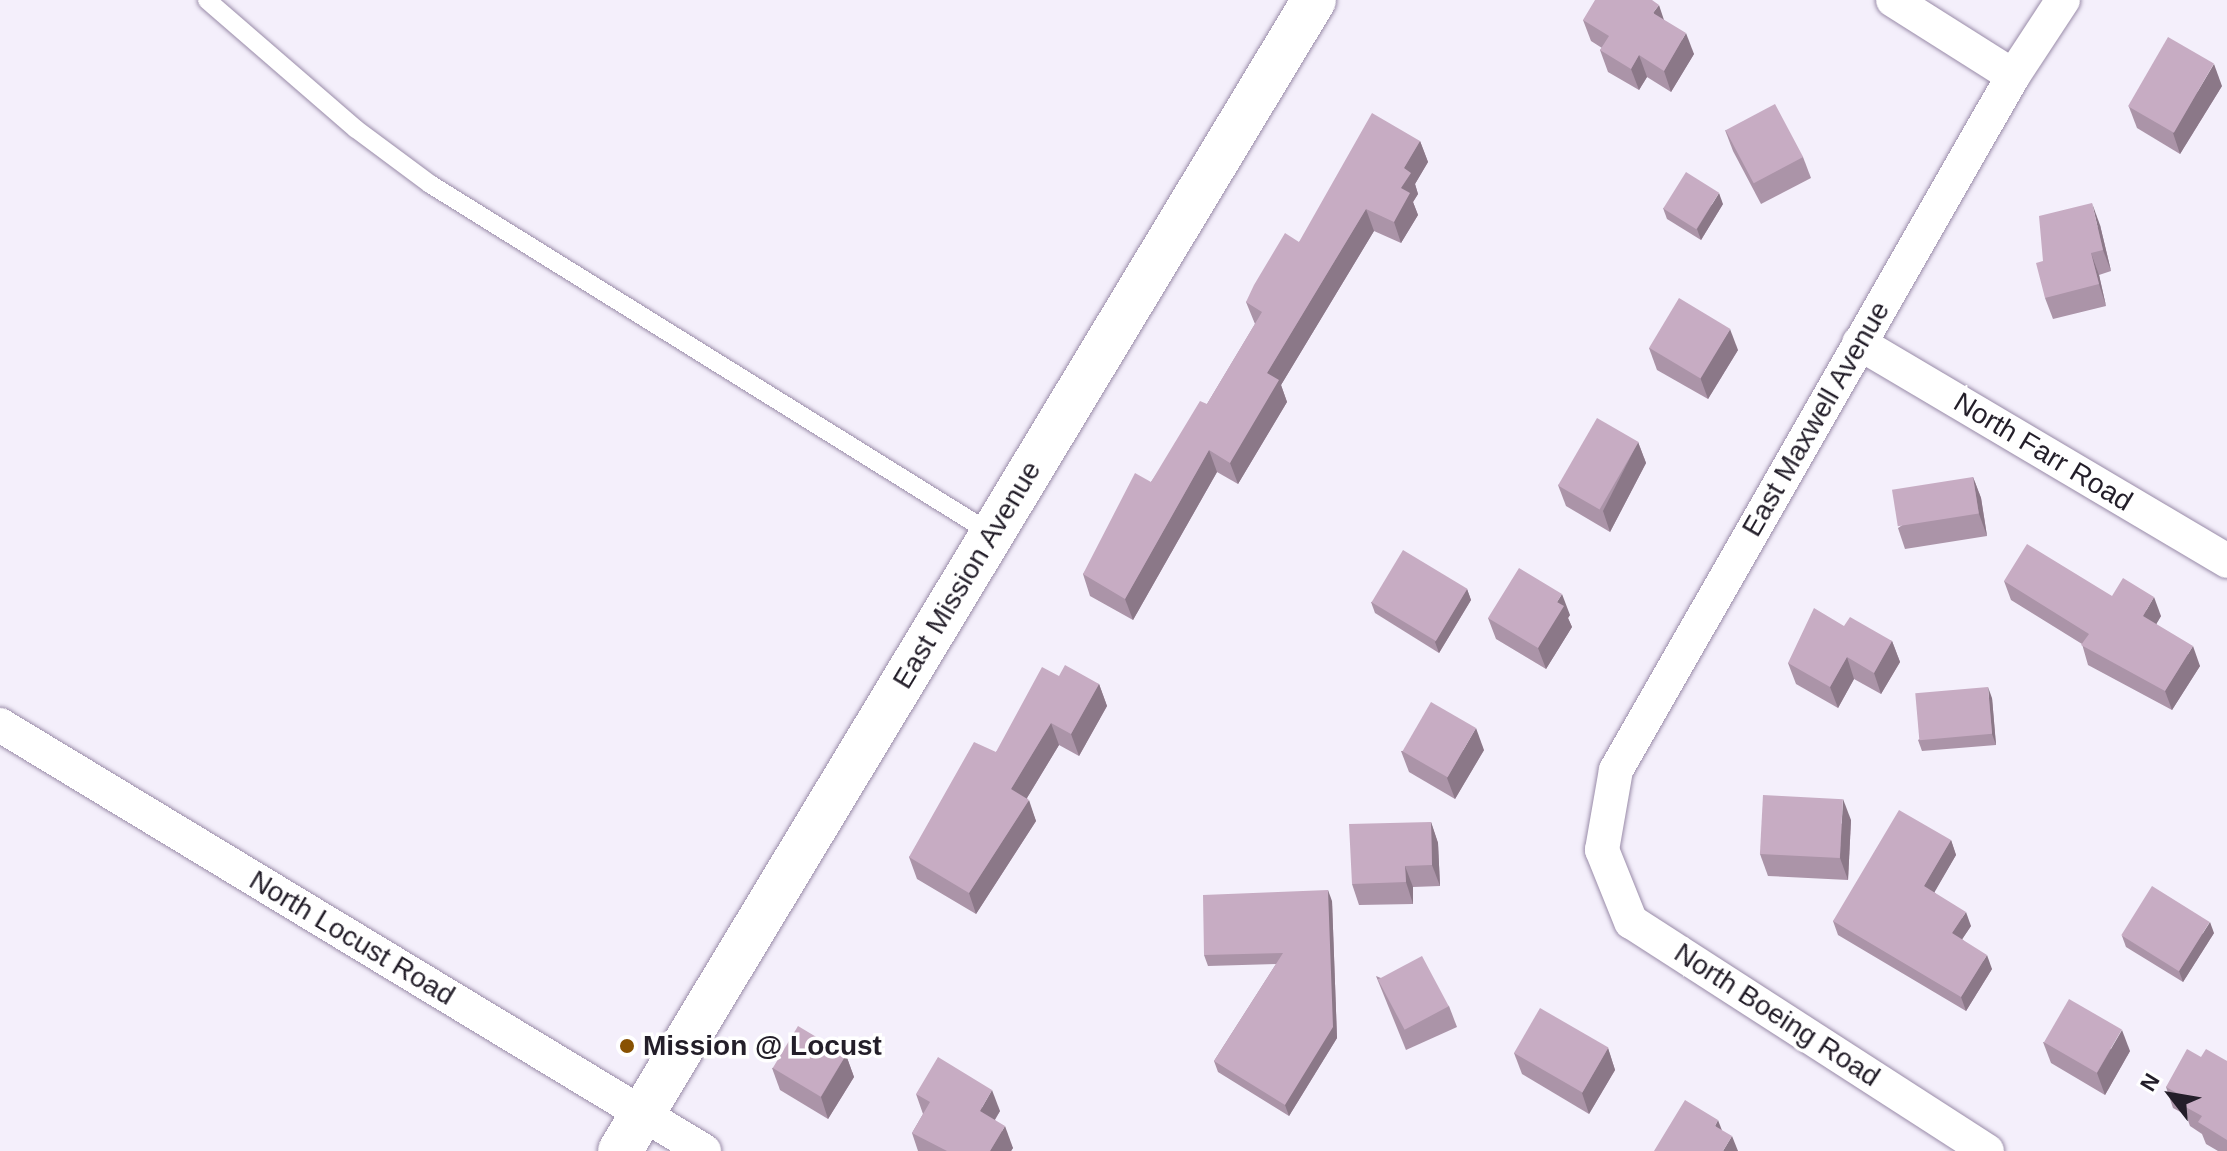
<!DOCTYPE html>
<html>
<head>
<meta charset="utf-8">
<style>
	body { margin:0 }
	#map { position:relative; width:2227px; height:1151px; overflow:hidden; background:#f4effb; font-family:Helvetica,sans-serif }
	div>[style] { position:absolute }
	[style*='--x'] { left:calc(var(--x)*1px); top:calc(var(--y)*1px); width:calc(var(--w)*1px); rotate:calc(var(--a)*1deg) }
	.roads { filter:drop-shadow(0 0 2px #998ba8) drop-shadow(0 0 2px #998ba8) }
	.service>* { height:18px; margin:-9px; padding:0 9px; transform-origin:9px; border-radius:9px; background:#fff }
	.minor>* { height:34px; margin:-17px; padding:0 17px; transform-origin:17px; border-radius:17px; background:#fff }
	.tertiary>* { height:44px; margin:-22px; padding:0 22px; transform-origin:22px; border-radius:22px; background:#fff }
	.wall>* { inset:0; background:#ab94a8 }
	.shaded-wall>* { inset:0; background:#8b7888 }
	.building>* { inset:0; background:#c7acc3; transform-origin:0 0 }
	.dots>* { width:22px; height:22px; translate:-50% -50%; box-sizing:border-box; border:4px solid #fff; border-radius:50% }
	span { translate:-50% -50%; white-space:nowrap; text-align:center; line-height:1.15; -webkit-text-stroke:7px #fff; paint-order:stroke }
	.street-label { font-size:28px; color:#231e29 }
	.poi-label { font-size:28px; color:#231e29; font-weight:700 }
	.left { translate:0 -50%; text-align:left }
	.north { position:absolute; left:2131px; top:1055px; width:80px; height:80px; -webkit-text-stroke:6px #fff; paint-order:stroke; rotate:301deg; font-size:22px; font-weight:700; line-height:32px; text-align:center; color:#231e29 }
	.north::after { content:''; display:block; margin:auto; width:28px; height:36px; background:#231e29; clip-path:polygon(50% 0,100% 100%,50% 72%,0 100%) }
</style>
</head>
<body>
<div id="map">
	<div class="roads">
		<div class="service">
			<i style="--x:207;--y:0;--w:197;--a:40.9"></i>
			<i style="--x:356;--y:129;--w:92;--a:36.6"></i>
			<i style="--x:430;--y:184;--w:662;--a:31.91"></i>
		</div>
		<div class="minor">
			<i style="--x:1893;--y:0;--w:142;--a:32.3"></i>
			<i style="--x:1859;--y:343;--w:428;--a:30.6"></i>
			<i style="--x:0;--y:725;--w:823;--a:31.18"></i>
			<i style="--x:1987;--y:1151;--w:423;--a:-147.2"></i>
			<i style="--x:1631;--y:922;--w:78;--a:-111.9"></i>
			<i style="--x:1602;--y:850;--w:81;--a:-80.1"></i>
			<i style="--x:1616;--y:770;--w:800;--a:-60.23"></i>
			<i style="--x:2013;--y:76;--w:91;--a:-56.7"></i>
		</div>
		<div class="tertiary">
			<i style="--x:620;--y:1151;--w:1344;--a:-58.91"></i>
		</div>
	</div>
	<div class="wall">
		<i style="clip-path:polygon(1583px 20px,1664px 20px,1694px 54px,1671px 92px,1647px 77px,1639px 90px,1608px 72px,1600px 50px,1602px 48px,1591px 41px)"></i>
		<i style="clip-path:polygon(2222px 86px,2180px 154px,2137px 128px,2129px 107px)"></i>
		<i style="clip-path:polygon(1725px 130px,1803px 157px,1811px 178px,1761px 204px,1733px 151px)"></i>
		<i style="clip-path:polygon(1420px 141px,1428px 162px,1415px 184px,1418px 194px,1413px 202px,1418px 215px,1401px 243px,1374px 231px,1281px 385px,1287px 402px,1238px 484px,1217px 472px,1133px 620px,1090px 596px,1083px 574px,1151px 482px,1207px 404px,1255px 324px,1246px 302px,1299px 242px)"></i>
		<i style="clip-path:polygon(1723px 204px,1701px 240px,1667px 219px,1663px 208px)"></i>
		<i style="clip-path:polygon(2100px 225px,2111px 271px,2099px 275px,2106px 306px,2053px 319px,2045px 298px,2043px 261px)"></i>
		<i style="clip-path:polygon(1649px 348px,1738px 350px,1708px 399px,1657px 370px)"></i>
		<i style="clip-path:polygon(1638px 442px,1646px 463px,1610px 532px,1566px 506px,1558px 485px)"></i>
		<i style="clip-path:polygon(1973px 477px,1981px 498px,1987px 536px,1905px 549px,1898px 528px)"></i>
		<i style="clip-path:polygon(2004px 581px,2112px 596px,2161px 616px,2156px 624px,2200px 666px,2172px 710px,2088px 665px,2082px 644px,2011px 600px)"></i>
		<i style="clip-path:polygon(1467px 589px,1471px 600px,1439px 653px,1375px 613px,1371px 602px)"></i>
		<i style="clip-path:polygon(1570px 615px,1568px 618px,1572px 627px,1546px 669px,1496px 639px,1488px 618px)"></i>
		<i style="clip-path:polygon(1844px 626px,1892px 641px,1900px 662px,1881px 694px,1854px 679px,1838px 708px,1796px 684px,1788px 663px)"></i>
		<i style="clip-path:polygon(1059px 676px,1099px 684px,1107px 706px,1079px 756px,1059px 745px,1027px 798px,1036px 821px,976px 914px,917px 879px,909px 857px)"></i>
		<i style="clip-path:polygon(1992px 698px,1996px 745px,1922px 751px,1918px 740px)"></i>
		<i style="clip-path:polygon(1484px 750px,1455px 799px,1409px 772px,1401px 751px)"></i>
		<i style="clip-path:polygon(1851px 820px,1848px 880px,1768px 876px,1760px 854px)"></i>
		<i style="clip-path:polygon(1431px 822px,1438px 843px,1440px 886px,1413px 887px,1413px 904px,1359px 905px,1352px 884px)"></i>
		<i style="clip-path:polygon(1951px 840px,1956px 855px,1934px 892px,1971px 926px,1962px 939px,1992px 969px,1966px 1011px,1838px 935px,1833px 921px)"></i>
		<i style="clip-path:polygon(1332px 901px,1337px 1038px,1289px 1116px,1218px 1072px,1214px 1061px,1276px 964px,1208px 966px,1204px 955px)"></i>
		<i style="clip-path:polygon(2214px 933px,2183px 982px,2126px 947px,2122px 936px)"></i>
		<i style="clip-path:polygon(1376px 976px,1449px 1006px,1457px 1027px,1406px 1050px)"></i>
		<i style="clip-path:polygon(2043px 1042px,2130px 1051px,2105px 1095px,2051px 1063px)"></i>
		<i style="clip-path:polygon(1608px 1048px,1615px 1070px,1589px 1114px,1522px 1074px,1514px 1053px)"></i>
		<i style="clip-path:polygon(846px 1055px,854px 1077px,828px 1119px,780px 1090px,772px 1068px)"></i>
		<i style="clip-path:polygon(2201px 1057px,2227px 1061px,2227px 1151px,2218px 1151px,2206px 1144px,2202px 1134px,2190px 1126px,2186px 1115px,2173px 1108px,2166px 1087px)"></i>
		<i style="clip-path:polygon(916px 1094px,1000px 1111px,995px 1120px,1013px 1148px,1011px 1151px,918px 1151px,912px 1133px,923px 1114px)"></i>
	</div>
	<div class="shaded-wall">
		<i style="clip-path:polygon(1659px 5px,1666px 26px,1653px 13px)"></i>
		<i style="clip-path:polygon(1686px 33px,1694px 54px,1671px 92px,1664px 71px)"></i>
		<i style="clip-path:polygon(1639px 55px,1647px 77px,1639px 90px,1631px 69px)"></i>
		<i style="clip-path:polygon(2214px 64px,2222px 86px,2180px 154px,2173px 133px)"></i>
		<i style="clip-path:polygon(1420px 141px,1428px 162px,1415px 184px,1418px 194px,1413px 202px,1418px 215px,1401px 243px,1394px 222px,1401px 188px,1404px 168px)"></i>
		<i style="clip-path:polygon(1719px 193px,1723px 204px,1701px 240px,1697px 229px)"></i>
		<i style="clip-path:polygon(2092px 203px,2100px 225px,2111px 271px,2103px 250px)"></i>
		<i style="clip-path:polygon(1366px 209px,1374px 231px,1281px 385px,1287px 402px,1238px 484px,1230px 463px,1267px 373px)"></i>
		<i style="clip-path:polygon(2091px 253px,2099px 275px,2106px 306px,2099px 284px)"></i>
		<i style="clip-path:polygon(1730px 329px,1738px 350px,1708px 399px,1700px 377px)"></i>
		<i style="clip-path:polygon(1638px 442px,1646px 463px,1610px 532px,1603px 511px)"></i>
		<i style="clip-path:polygon(1209px 450px,1217px 472px,1133px 620px,1125px 599px)"></i>
		<i style="clip-path:polygon(1973px 477px,1981px 498px,1987px 536px,1979px 514px)"></i>
		<i style="clip-path:polygon(1467px 589px,1471px 600px,1439px 653px,1435px 642px)"></i>
		<i style="clip-path:polygon(1562px 594px,1570px 615px,1568px 618px,1572px 627px,1546px 669px,1538px 648px,1557px 602px)"></i>
		<i style="clip-path:polygon(2154px 597px,2161px 616px,2150px 635px,2143px 616px)"></i>
		<i style="clip-path:polygon(1892px 641px,1900px 662px,1881px 694px,1874px 673px)"></i>
		<i style="clip-path:polygon(2193px 646px,2200px 666px,2172px 710px,2165px 691px)"></i>
		<i style="clip-path:polygon(1847px 657px,1854px 679px,1838px 708px,1830px 687px)"></i>
		<i style="clip-path:polygon(1099px 684px,1107px 706px,1079px 756px,1071px 734px)"></i>
		<i style="clip-path:polygon(1988px 687px,1992px 698px,1996px 745px,1992px 734px)"></i>
		<i style="clip-path:polygon(1051px 723px,1059px 745px,1019px 811px,1011px 789px)"></i>
		<i style="clip-path:polygon(1476px 728px,1484px 750px,1455px 799px,1447px 778px)"></i>
		<i style="clip-path:polygon(1843px 799px,1851px 820px,1848px 880px,1840px 858px)"></i>
		<i style="clip-path:polygon(1029px 800px,1036px 821px,976px 914px,969px 893px)"></i>
		<i style="clip-path:polygon(1431px 822px,1438px 843px,1440px 886px,1432px 865px)"></i>
		<i style="clip-path:polygon(1951px 840px,1956px 855px,1930px 900px,1924px 886px)"></i>
		<i style="clip-path:polygon(1405px 866px,1413px 887px,1413px 904px,1406px 882px)"></i>
		<i style="clip-path:polygon(1328px 890px,1332px 901px,1337px 1038px,1289px 1116px,1285px 1105px)"></i>
		<i style="clip-path:polygon(1966px 912px,1971px 926px,1957px 947px,1952px 933px)"></i>
		<i style="clip-path:polygon(2210px 922px,2214px 933px,2183px 982px,2179px 971px)"></i>
		<i style="clip-path:polygon(1987px 955px,1992px 969px,1966px 1011px,1961px 997px)"></i>
		<i style="clip-path:polygon(2122px 1030px,2130px 1051px,2105px 1095px,2097px 1073px)"></i>
		<i style="clip-path:polygon(1608px 1048px,1615px 1070px,1589px 1114px,1582px 1093px)"></i>
		<i style="clip-path:polygon(846px 1055px,854px 1077px,828px 1119px,821px 1097px)"></i>
		<i style="clip-path:polygon(992px 1090px,1000px 1111px,987px 1132px,980px 1111px)"></i>
		<i style="clip-path:polygon(1718px 1120px,1726px 1141px,1715px 1126px)"></i>
		<i style="clip-path:polygon(1005px 1126px,1013px 1148px,1011px 1151px,990px 1151px)"></i>
		<i style="clip-path:polygon(1732px 1136px,1738px 1151px,1723px 1151px)"></i>
	</div>
	<div class="building">
		<i style="clip-path:polygon(1595px 0,1652px 0,1659px 5px,1653px 13px,1686px 33px,1664px 71px,1639px 55px,1631px 69px,1600px 50px,1609px 36px,1583px 20px)"></i>
		<i style="left:2168px;top:37px;width:53px;height:80px;rotate:30deg"></i>
		<i style="left:1775px;top:104px;width:60px;height:56px;rotate:62deg"></i>
		<i style="clip-path:polygon(1372px 113px,1420px 141px,1404px 168px,1411px 173px,1401px 188px,1410px 193px,1394px 222px,1366px 209px,1267px 373px,1279px 380px,1230px 463px,1209px 450px,1125px 599px,1083px 574px,1135px 473px,1151px 482px,1200px 401px,1207px 404px,1262px 312px,1246px 302px,1254px 285px,1285px 233px,1299px 242px)"></i>
		<i style="left:1686px;top:172px;width:39px;height:43px;rotate:32deg"></i>
		<i style="clip-path:polygon(2092px 203px,2103px 250px,2091px 253px,2099px 284px,2045px 298px,2036px 263px,2043px 261px,2039px 216px)"></i>
		<i style="left:1679px;top:298px;width:60px;height:58px;rotate:31deg"></i>
		<i style="left:1597px;top:418px;width:48px;height:78px;rotate:30deg"></i>
		<i style="left:1973px;top:477px;width:37px;height:82px;rotate:81deg"></i>
		<i style="clip-path:polygon(2027px 544px,2112px 596px,2123px 578px,2154px 597px,2143px 616px,2193px 646px,2165px 691px,2081px 645px,2089px 634px,2004px 581px)"></i>
		<i style="left:1403px;top:550px;width:75px;height:61px;rotate:31deg"></i>
		<i style="clip-path:polygon(1519px 568px,1562px 594px,1557px 602px,1564px 606px,1538px 648px,1488px 618px)"></i>
		<i style="clip-path:polygon(1814px 608px,1844px 626px,1850px 617px,1892px 641px,1874px 673px,1847px 657px,1830px 687px,1788px 663px)"></i>
		<i style="clip-path:polygon(1065px 665px,1099px 684px,1071px 734px,1051px 723px,1011px 789px,1029px 800px,969px 893px,909px 857px,974px 742px,996px 752px,1042px 667px,1059px 676px)"></i>
		<i style="left:1988px;top:687px;width:47px;height:73px;rotate:85deg"></i>
		<i style="left:1431px;top:702px;width:52px;height:57px;rotate:30deg"></i>
		<i style="left:1763px;top:795px;width:80px;height:59px;rotate:3deg"></i>
		<i style="clip-path:polygon(1899px 810px,1951px 840px,1924px 886px,1966px 912px,1952px 933px,1987px 955px,1961px 997px,1833px 921px)"></i>
		<i style="clip-path:polygon(1431px 822px,1432px 865px,1405px 866px,1406px 882px,1352px 884px,1349px 824px)"></i>
		<i style="left:2152px;top:886px;width:68px;height:58px;rotate:32deg"></i>
		<i style="clip-path:polygon(1328px 890px,1333px 1027px,1285px 1105px,1214px 1061px,1283px 953px,1204px 955px,1203px 895px)"></i>
		<i style="left:1422px;top:956px;width:57px;height:50px;rotate:62deg"></i>
		<i style="left:2069px;top:999px;width:61px;height:50px;rotate:30deg"></i>
		<i style="left:1540px;top:1008px;width:79px;height:52px;rotate:30deg"></i>
		<i style="left:798px;top:1026px;width:56px;height:49px;rotate:31deg"></i>
		<i style="clip-path:polygon(2187px 1049px,2201px 1057px,2206px 1049px,2227px 1061px,2227px 1140px,2198px 1122px,2202px 1116px,2182px 1105px,2186px 1098px,2166px 1087px)"></i>
		<i style="clip-path:polygon(938px 1057px,992px 1090px,980px 1111px,1005px 1126px,990px 1151px,947px 1151px,912px 1133px,930px 1102px,916px 1094px)"></i>
		<i style="clip-path:polygon(1685px 1100px,1718px 1120px,1715px 1126px,1732px 1136px,1723px 1151px,1654px 1151px)"></i>
	</div>
	<div class="dots">
		<i style="left:627px;top:1046px;background:#885102"></i>
	</div>
	<div class="street-label">
		<span style="left:1816px;top:419px;rotate:-60deg">East Maxwell Avenue</span>
		<span style="left:2043px;top:452px;rotate:31deg">North Farr Road</span>
		<span style="left:967px;top:575px;rotate:-59deg">East Mission Avenue</span>
		<span style="left:352px;top:938px;rotate:31deg">North Locust Road</span>
		<span style="left:1777px;top:1015px;rotate:33deg">North Boeing Road</span>
	</div>
	<div class="poi-label">
		<span class="left" style="left:643px;top:1046px">Mission @ Locust</span>
	</div>
	<div class="north">N</div>
</div>
</body>
</html>
